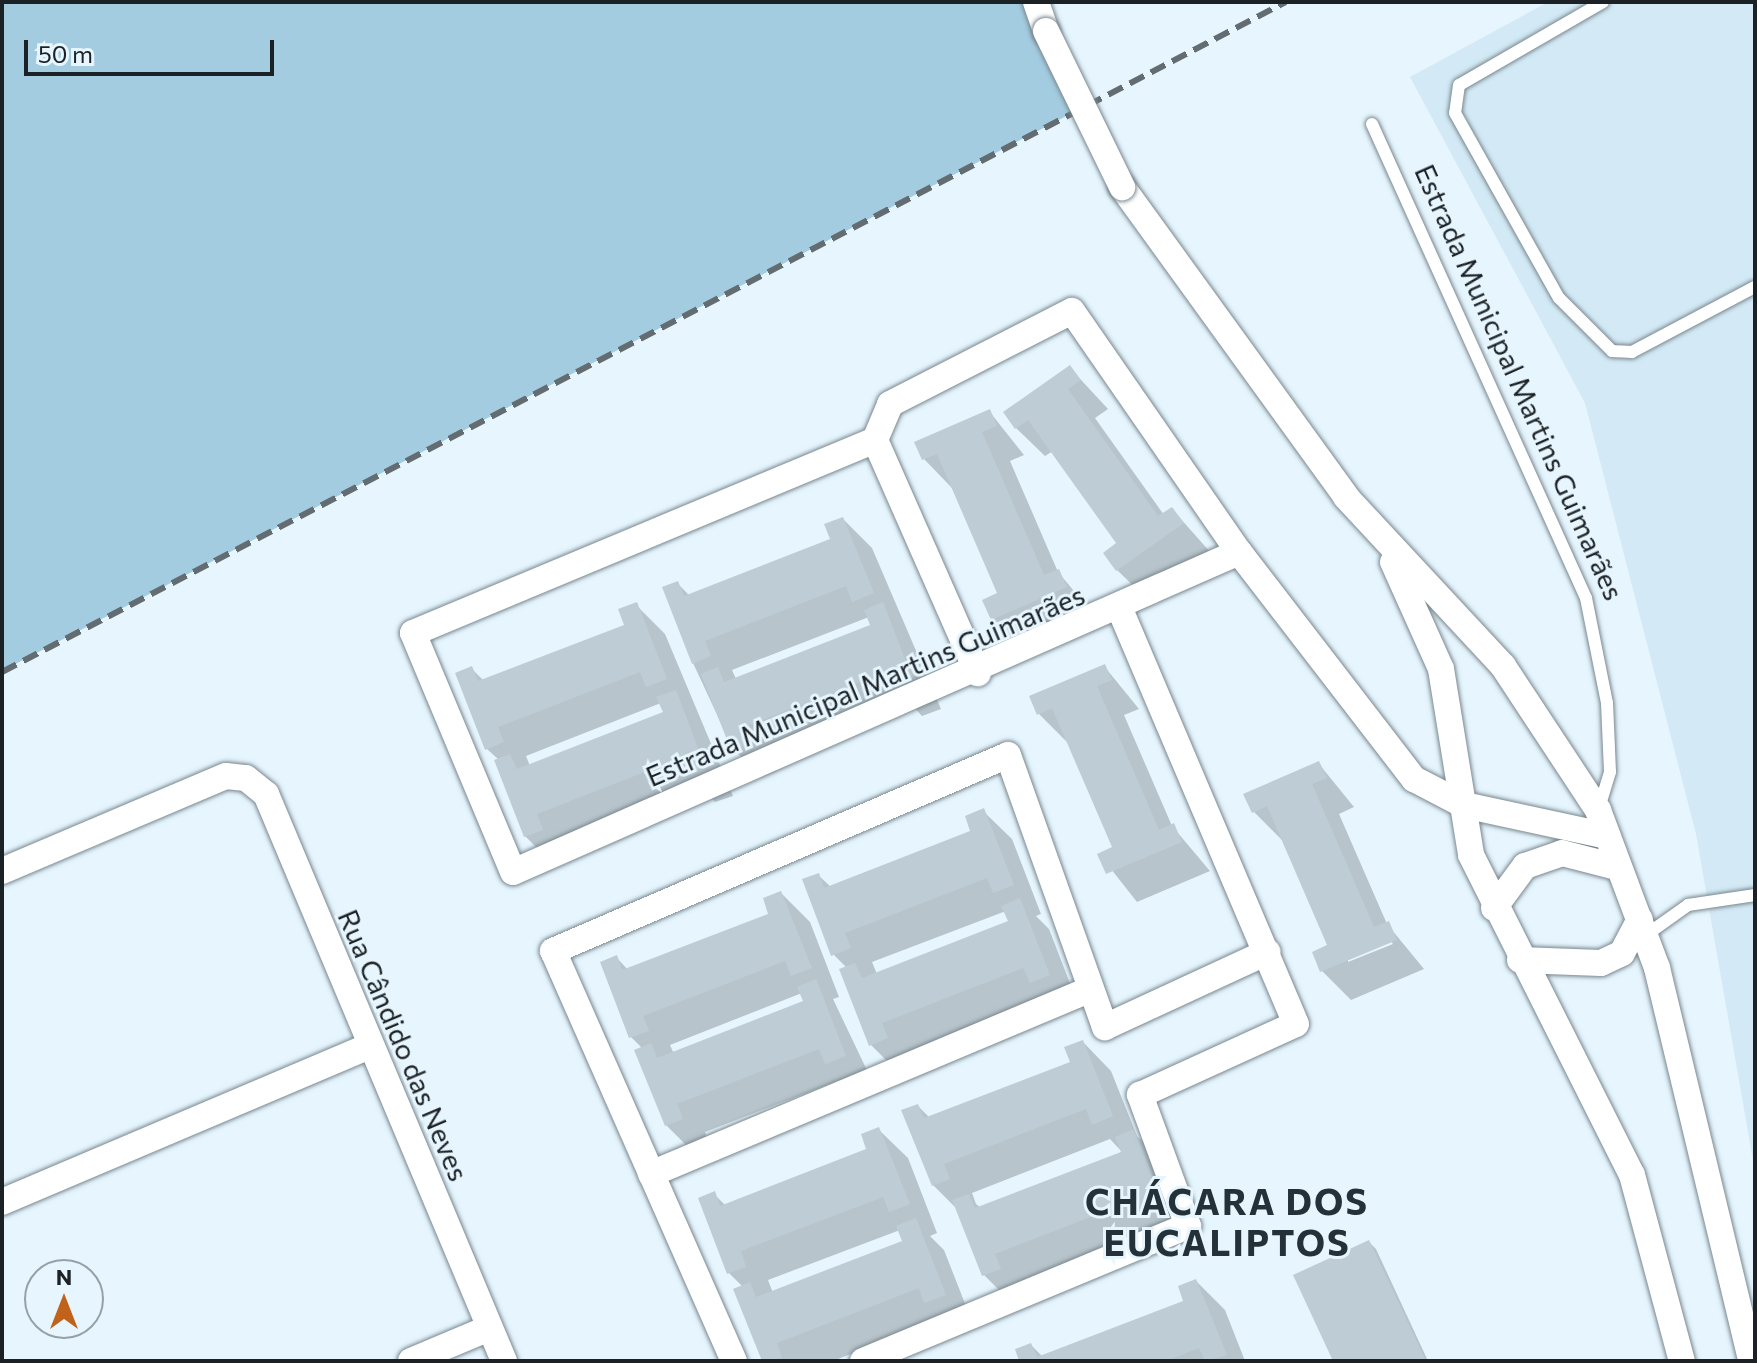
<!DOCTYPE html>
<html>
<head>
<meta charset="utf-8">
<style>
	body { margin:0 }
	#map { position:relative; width:1757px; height:1363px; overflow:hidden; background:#e6f5fe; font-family:Commissioner,sans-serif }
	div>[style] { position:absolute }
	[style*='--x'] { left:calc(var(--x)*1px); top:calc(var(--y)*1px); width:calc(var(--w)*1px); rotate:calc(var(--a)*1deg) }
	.built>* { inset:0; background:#d3eaf6 }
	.green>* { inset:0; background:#a3cce1 }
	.shadow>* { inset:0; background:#0003 }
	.building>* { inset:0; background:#becdd5 }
	.roads { filter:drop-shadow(0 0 2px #79878e) drop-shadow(0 0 2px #79878e) }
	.lane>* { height:12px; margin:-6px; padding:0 6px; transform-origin:6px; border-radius:6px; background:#fff }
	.street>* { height:26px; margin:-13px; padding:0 13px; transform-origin:13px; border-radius:13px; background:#fff }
	.rail>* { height:6px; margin-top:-3px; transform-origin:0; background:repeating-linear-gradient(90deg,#636c71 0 16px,transparent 0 24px) }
	.bridges { filter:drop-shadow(0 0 2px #79878e) drop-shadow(0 0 2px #79878e) }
	.street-bridge>* { height:26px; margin:-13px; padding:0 13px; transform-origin:13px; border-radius:13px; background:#fff }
	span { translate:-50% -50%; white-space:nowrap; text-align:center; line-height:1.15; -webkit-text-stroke:6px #e6f5fe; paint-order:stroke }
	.street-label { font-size:28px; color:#1b2124 }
	.district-label { font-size:36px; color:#253138; font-weight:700; letter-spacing:2px }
	.frame { position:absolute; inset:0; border:4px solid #1b2124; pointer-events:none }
	.north { position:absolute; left:24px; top:1259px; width:80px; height:80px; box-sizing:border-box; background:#e6f5fe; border:2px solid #95a0a7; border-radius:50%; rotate:0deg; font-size:22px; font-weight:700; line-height:32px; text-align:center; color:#1b2124 }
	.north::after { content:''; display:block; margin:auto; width:28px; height:36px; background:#c1621b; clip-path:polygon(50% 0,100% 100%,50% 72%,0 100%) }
	.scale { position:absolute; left:24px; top:40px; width:250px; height:36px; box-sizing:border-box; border:4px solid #1b2124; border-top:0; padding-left:10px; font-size:24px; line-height:28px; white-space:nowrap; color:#1b2124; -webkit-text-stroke:6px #e6f5fe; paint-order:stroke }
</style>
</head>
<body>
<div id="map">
	<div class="built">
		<i style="clip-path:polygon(1548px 2px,1755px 2px,1755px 1172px,1696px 834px,1585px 403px,1410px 77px)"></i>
	</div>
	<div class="green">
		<i style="clip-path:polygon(2px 2px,1039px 2px,1078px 110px,2px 671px)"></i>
	</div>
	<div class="shadow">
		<i style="clip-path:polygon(1070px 368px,1108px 409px,1095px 418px,1164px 515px,1172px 509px,1211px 553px,1146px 598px,1117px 570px,1119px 544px,1053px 451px,1045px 456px,1016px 428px)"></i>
		<i style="clip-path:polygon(989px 411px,1024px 455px,1010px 461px,1058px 572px,1095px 616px,1022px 648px,993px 619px,1000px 594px,952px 488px,924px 459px)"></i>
		<i style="clip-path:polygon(evenodd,843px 519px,872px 548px,941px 709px,922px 716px,910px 703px,772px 756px,777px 771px,762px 777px,733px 749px,693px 663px,678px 584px,690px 596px,833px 541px,843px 519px,869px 617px,872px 626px,736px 679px,732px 670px,869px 617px)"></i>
		<i style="clip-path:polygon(evenodd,636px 605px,665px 634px,733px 796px,715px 802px,702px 789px,554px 865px,525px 836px,499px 760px,487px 749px,472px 669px,484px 681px,626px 626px,636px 605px,661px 703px,665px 713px,530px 766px,526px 756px,661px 703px)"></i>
		<i style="clip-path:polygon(1104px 666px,1139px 709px,1124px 715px,1172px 826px,1210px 871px,1137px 902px,1100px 855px,1115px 848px,1068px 743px,1039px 714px)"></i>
		<i style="clip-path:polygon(evenodd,1319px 764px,1354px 807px,1339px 814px,1387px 924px,1424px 969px,1351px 1000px,1322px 971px,1330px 946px,1282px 840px,1253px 811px,1319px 764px,1390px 940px,1393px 944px,1348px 962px,1348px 958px,1390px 940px)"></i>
		<i style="clip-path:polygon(evenodd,983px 811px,1012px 839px,1041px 914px,1036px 916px,1049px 929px,1078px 1004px,899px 1073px,870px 1044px,847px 968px,833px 954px,818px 875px,831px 887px,973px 832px,983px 811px,1006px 911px,1010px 922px,877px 974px,872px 962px,1006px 911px)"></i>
		<i style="clip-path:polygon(evenodd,781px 893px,810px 922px,839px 997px,833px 999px,874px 1085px,843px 1079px,705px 1132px,711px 1148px,695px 1154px,666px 1125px,643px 1049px,631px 1037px,616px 957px,628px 970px,771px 915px,781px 893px,802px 993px,806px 1003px,674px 1054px,670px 1045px,802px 993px)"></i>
		<i style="clip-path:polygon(evenodd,1083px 1042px,1111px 1071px,1137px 1136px,1162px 1161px,1191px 1235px,1013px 1304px,984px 1275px,958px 1210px,933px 1185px,918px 1106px,930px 1118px,1072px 1063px,1083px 1042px,1110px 1139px,1123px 1153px,981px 1208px,976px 1204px,972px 1193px,1110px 1139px)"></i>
		<i style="clip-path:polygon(evenodd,879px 1130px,908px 1158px,937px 1233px,930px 1236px,944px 1250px,973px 1324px,942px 1318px,833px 1361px,764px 1361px,736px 1290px,743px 1287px,729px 1273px,714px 1194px,726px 1206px,869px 1150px,879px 1130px,900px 1230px,905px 1242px,773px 1293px,768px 1280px,900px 1230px)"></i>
		<i style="clip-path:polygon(1369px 1242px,1376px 1249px,1428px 1361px,1335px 1361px)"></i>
		<i style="clip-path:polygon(1196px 1281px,1225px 1310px,1245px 1361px,1021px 1361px,1031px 1345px,1043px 1357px,1186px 1302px)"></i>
	</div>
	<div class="building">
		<i style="clip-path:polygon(1070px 365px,1081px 380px,1068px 389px,1158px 516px,1172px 507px,1184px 523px,1116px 571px,1103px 553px,1116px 543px,1028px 420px,1015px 429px,1003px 412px)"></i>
		<i style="clip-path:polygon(990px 409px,997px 426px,982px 432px,1044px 575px,1059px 569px,1067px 587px,991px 620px,982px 600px,997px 593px,937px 454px,922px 460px,914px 442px)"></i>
		<i style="clip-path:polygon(843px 517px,874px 593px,852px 602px,846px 586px,705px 641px,711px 656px,692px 664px,662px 587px,678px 581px,684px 596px,830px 539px,824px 524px)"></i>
		<i style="clip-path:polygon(637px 602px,667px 679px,646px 687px,640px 672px,498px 727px,504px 742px,485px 750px,455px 673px,472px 666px,478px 681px,624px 625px,618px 609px)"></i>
		<i style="clip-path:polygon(883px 602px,913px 680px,892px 688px,886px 672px,744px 727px,750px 743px,731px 750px,701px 674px,718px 667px,724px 682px,870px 625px,864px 610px)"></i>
		<i style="clip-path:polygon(1105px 664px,1112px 680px,1097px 686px,1159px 830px,1174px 823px,1182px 842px,1106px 874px,1097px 854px,1112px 847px,1052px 708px,1037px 715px,1029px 696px)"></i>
		<i style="clip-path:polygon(676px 690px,705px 767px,684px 775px,678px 759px,537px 814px,543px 830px,524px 837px,494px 760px,510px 754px,517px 769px,663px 712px,656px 697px)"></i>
		<i style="clip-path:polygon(1319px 761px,1327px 778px,1312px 784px,1374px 927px,1389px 921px,1397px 940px,1320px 972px,1312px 952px,1327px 945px,1267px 806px,1252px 813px,1243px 794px)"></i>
		<i style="clip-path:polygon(984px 808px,1014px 885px,993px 893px,987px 878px,845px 933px,851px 948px,831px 956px,802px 879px,819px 873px,824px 888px,970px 831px,965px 816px)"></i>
		<i style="clip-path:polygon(781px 891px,812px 968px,791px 976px,785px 961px,643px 1016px,649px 1031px,629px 1038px,600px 962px,617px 955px,622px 970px,768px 914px,763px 898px)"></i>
		<i style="clip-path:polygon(1020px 898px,1050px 975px,1030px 983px,1023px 968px,882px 1023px,888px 1038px,869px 1046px,839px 969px,855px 963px,862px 978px,1008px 921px,1001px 906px)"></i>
		<i style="clip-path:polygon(816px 979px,846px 1056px,825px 1064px,819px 1049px,677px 1104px,683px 1119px,665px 1126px,634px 1050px,651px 1043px,657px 1058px,803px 1001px,797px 987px)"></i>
		<i style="clip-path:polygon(1083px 1040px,1113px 1116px,1092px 1125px,1086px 1109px,944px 1164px,950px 1179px,932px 1186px,901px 1110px,918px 1104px,924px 1118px,1070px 1062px,1064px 1047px)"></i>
		<i style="clip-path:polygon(879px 1127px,910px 1204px,889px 1212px,883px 1197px,741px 1251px,746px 1267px,727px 1274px,698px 1198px,715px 1191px,720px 1206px,866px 1149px,861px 1134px)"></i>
		<i style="clip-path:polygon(1134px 1129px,1164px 1206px,1143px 1215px,1137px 1199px,995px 1254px,1001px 1269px,982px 1276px,952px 1200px,969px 1194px,975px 1208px,1121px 1152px,1115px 1137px)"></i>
		<i style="clip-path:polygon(916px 1218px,946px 1295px,924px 1303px,919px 1288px,777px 1343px,782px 1358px,762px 1361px,733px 1289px,750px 1282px,756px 1297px,902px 1241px,896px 1226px)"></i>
		<i style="clip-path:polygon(1369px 1240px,1426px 1361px,1333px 1361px,1293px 1275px)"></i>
		<i style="clip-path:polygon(1196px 1279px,1227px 1355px,1205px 1361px,1199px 1348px,1166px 1361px,1019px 1361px,1015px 1349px,1031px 1343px,1037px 1357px,1183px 1301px,1178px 1286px)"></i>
	</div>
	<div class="roads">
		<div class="lane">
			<i style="--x:1603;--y:2;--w:166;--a:150"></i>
			<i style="--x:1459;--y:85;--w:28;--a:98"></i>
			<i style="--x:1455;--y:113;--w:212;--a:60.7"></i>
			<i style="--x:1559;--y:298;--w:75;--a:45"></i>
			<i style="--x:1612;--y:351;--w:20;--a:3"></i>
			<i style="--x:1632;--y:352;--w:139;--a:-27.9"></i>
			<i style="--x:1372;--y:124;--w:520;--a:65.7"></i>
			<i style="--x:1586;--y:598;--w:107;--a:78.7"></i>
			<i style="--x:1607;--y:703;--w:69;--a:87.5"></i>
			<i style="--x:1610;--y:772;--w:37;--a:107"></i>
			<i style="--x:1646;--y:935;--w:52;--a:-35.5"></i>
			<i style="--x:1688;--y:905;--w:68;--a:-8.5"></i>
		</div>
		<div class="street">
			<i style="--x:1036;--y:2;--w:31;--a:71"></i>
			<i style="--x:1122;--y:187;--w:382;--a:54.1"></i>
			<i style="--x:1346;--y:497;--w:231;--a:47.1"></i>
			<i style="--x:1503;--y:666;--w:173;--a:56.6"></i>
			<i style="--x:1598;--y:810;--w:169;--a:69.5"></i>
			<i style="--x:1657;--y:968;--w:404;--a:76.5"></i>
			<i style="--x:875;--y:440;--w:255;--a:66.2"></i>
			<i style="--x:1239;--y:552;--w:793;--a:156.21"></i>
			<i style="--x:513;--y:872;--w:259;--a:-112.7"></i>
			<i style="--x:413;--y:633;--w:501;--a:-22.67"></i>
			<i style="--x:875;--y:440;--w:39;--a:-67"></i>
			<i style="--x:890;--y:404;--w:204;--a:-27.1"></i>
			<i style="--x:1072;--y:311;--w:293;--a:55.3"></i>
			<i style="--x:1239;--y:552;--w:287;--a:52.4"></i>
			<i style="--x:1414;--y:779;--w:56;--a:27.5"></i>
			<i style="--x:1464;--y:805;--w:142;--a:12.2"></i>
			<i style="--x:1393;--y:562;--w:117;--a:65.8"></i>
			<i style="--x:1441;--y:669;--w:188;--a:80.8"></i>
			<i style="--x:1471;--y:855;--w:358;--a:63.3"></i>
			<i style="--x:1632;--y:1175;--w:193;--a:75"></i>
			<i style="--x:2;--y:871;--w:243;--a:-23"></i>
			<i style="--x:226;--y:776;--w:20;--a:6"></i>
			<i style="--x:246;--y:778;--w:26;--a:39"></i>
			<i style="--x:266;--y:794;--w:615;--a:67.23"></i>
			<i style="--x:1494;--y:908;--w:52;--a:-53.6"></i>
			<i style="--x:1525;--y:866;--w:39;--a:-19"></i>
			<i style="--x:1562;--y:853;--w:56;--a:14.5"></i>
			<i style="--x:1520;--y:960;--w:81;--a:2.1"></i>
			<i style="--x:1601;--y:963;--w:23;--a:-25"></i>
			<i style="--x:1622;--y:953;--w:38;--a:-62"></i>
			<i style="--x:651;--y:1174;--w:474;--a:-22.8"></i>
			<i style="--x:2;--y:1202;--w:399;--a:-23"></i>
			<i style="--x:411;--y:1361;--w:85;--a:-22.9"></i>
			<i style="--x:734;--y:1361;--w:448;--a:-113.8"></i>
			<i style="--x:553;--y:951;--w:495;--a:-23.3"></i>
			<i style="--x:1008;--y:755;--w:289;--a:70.4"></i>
			<i style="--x:1105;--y:1027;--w:179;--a:-24.8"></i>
			<i style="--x:863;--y:1361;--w:352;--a:-22.6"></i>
			<i style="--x:1188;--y:1226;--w:140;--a:-110.1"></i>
			<i style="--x:1140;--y:1095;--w:171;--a:-24.5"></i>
			<i style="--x:1296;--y:1024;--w:451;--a:-113"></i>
		</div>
	</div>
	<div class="rail">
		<i style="--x:2;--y:672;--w:1448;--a:-27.56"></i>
	</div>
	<div class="bridges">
		<div class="street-bridge">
			<i style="--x:1046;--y:31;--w:174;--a:64"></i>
		</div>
	</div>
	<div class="street-label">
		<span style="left:1520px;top:382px;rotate:66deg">Estrada Municipal Martins Guimarães</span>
		<span style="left:865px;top:685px;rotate:-23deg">Estrada Municipal Martins Guimarães</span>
		<span style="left:404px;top:1045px;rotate:67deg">Rua Cândido das Neves</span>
	</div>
	<div class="district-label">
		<span style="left:1227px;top:1221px">CHÁCARA DOS<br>EUCALIPTOS</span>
	</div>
	<div class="frame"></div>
	<div class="north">N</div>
	<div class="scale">50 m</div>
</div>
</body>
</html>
